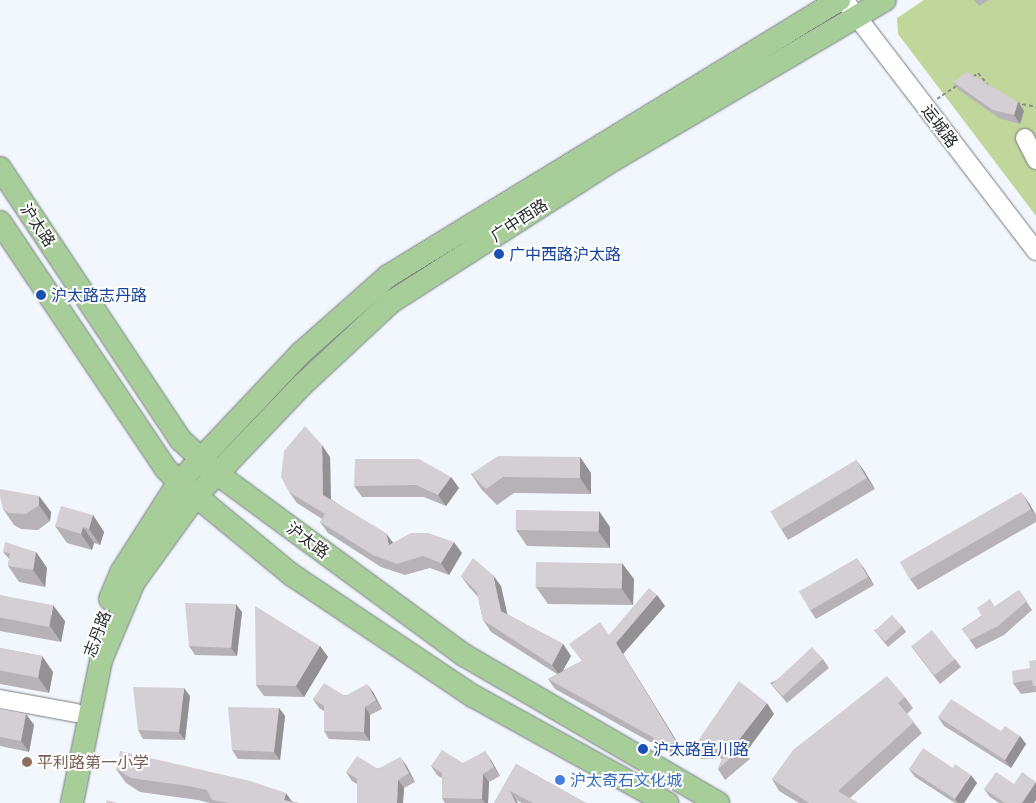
<!DOCTYPE html>
<html>
<head>
<meta charset="utf-8">
<style>
	body { margin:0 }
	#map { position:relative; width:1036px; height:803px; overflow:hidden; background:#f2f7fe; font-family:"Open Sans","Noto Sans SC",sans-serif }
	div>[style] { position:absolute }
	[style*='--x'] { left:calc(var(--x)*1px); top:calc(var(--y)*1px); width:calc(var(--w)*1px); rotate:calc(var(--a)*1deg) }
	.green>* { inset:0; background:#c0d69a }
	.path>* { height:2px; margin-top:-1px; transform-origin:0; background:repeating-linear-gradient(90deg,#8a8d92 0 4px,transparent 0 6.5px) }
	.roads { filter:drop-shadow(0 0 1px #75797f) drop-shadow(0 0 1px #75797f) }
	.minor>* { height:18px; margin:-9px; padding:0 9px; transform-origin:9px; border-radius:9px; background:#fff }
	.major>* { height:22px; margin:-11px; padding:0 11px; transform-origin:11px; border-radius:11px; background:#a7cd98 }
	.wall>* { inset:0; background:#b6b2b7 }
	.shaded-wall>* { inset:0; background:#949195 }
	.building>* { inset:0; background:#d4cfd5; transform-origin:0 0 }
	.dots>* { width:14px; height:14px; translate:-50% -50%; box-sizing:border-box; border:2px solid #fff; border-radius:50% }
	span { translate:-50% -50%; white-space:nowrap; text-align:center; line-height:1.15; -webkit-text-stroke:4px #fff; paint-order:stroke }
	.street-label { font-size:16px; color:#282a2c }
	.transit-label { font-size:16px; color:#164399 }
	.left { translate:0 -50%; text-align:left }
	.education-label { font-size:16px; color:#785e54 }
	.shop-label { font-size:16px; color:#366cbe }
</style>
</head>
<body>
<div id="map">
	<div class="green">
		<i style="clip-path:polygon(924px 0,1036px 0,1036px 216px,898px 34px,897px 18px)"></i>
	</div>
	<div class="path">
		<i style="--x:973;--y:77;--w:6;--a:-39"></i>
		<i style="--x:978;--y:73;--w:17;--a:50"></i>
		<i style="--x:937;--y:99;--w:25;--a:-34"></i>
		<i style="--x:1016;--y:103;--w:20;--a:11"></i>
	</div>
	<div class="roads">
		<div class="minor">
			<i style="--x:844;--y:0;--w:316;--a:52.6"></i>
			<i style="--x:1025;--y:138;--w:25;--a:63"></i>
			<i style="--x:0;--y:699;--w:77;--a:10.4"></i>
		</div>
		<div class="major">
			<i style="--x:0;--y:168;--w:327;--a:56.4"></i>
			<i style="--x:181;--y:440;--w:48;--a:43.3"></i>
			<i style="--x:216;--y:473;--w:308;--a:36.3"></i>
			<i style="--x:464;--y:655;--w:294;--a:30.2"></i>
			<i style="--x:0;--y:222;--w:298;--a:56.1"></i>
			<i style="--x:166;--y:469;--w:18;--a:45"></i>
			<i style="--x:179;--y:482;--w:146;--a:39.5"></i>
			<i style="--x:292;--y:575;--w:218;--a:33.8"></i>
			<i style="--x:473;--y:696;--w:222;--a:28.9"></i>
			<i style="--x:110;--y:599;--w:30;--a:-67"></i>
			<i style="--x:122;--y:571;--w:106;--a:-57.4"></i>
			<i style="--x:179;--y:482;--w:178;--a:-46.6"></i>
			<i style="--x:301;--y:353;--w:116;--a:-41.5"></i>
			<i style="--x:388;--y:276;--w:529;--a:-31.47"></i>
			<i style="--x:72;--y:803;--w:146;--a:-78.5"></i>
			<i style="--x:101;--y:660;--w:85;--a:-67.1"></i>
			<i style="--x:134;--y:582;--w:106;--a:-54.2"></i>
			<i style="--x:196;--y:496;--w:152;--a:-46.3"></i>
			<i style="--x:301;--y:386;--w:123;--a:-43"></i>
			<i style="--x:391;--y:302;--w:266;--a:-32.6"></i>
			<i style="--x:615;--y:159;--w:313;--a:-30.5"></i>
		</div>
	</div>
	<div class="wall">
		<i style="clip-path:polygon(974px 0,989px 0,979px 6px)"></i>
		<i style="clip-path:polygon(953px 82px,1018px 102px,1024px 111px,1020px 124px,999px 118px,959px 90px)"></i>
		<i style="clip-path:polygon(330px 457px,331px 499px,393px 543px,462px 553px,449px 575px,430px 568px,405px 575px,381px 567px,328px 533px,320px 522px,322px 519px,297px 503px,289px 492px)"></i>
		<i style="clip-path:polygon(580px 457px,591px 473px,591px 494px,514px 493px,497px 505px,482px 490px,471px 474px)"></i>
		<i style="clip-path:polygon(856px 460px,864px 471px,875px 489px,788px 540px,781px 529px)"></i>
		<i style="clip-path:polygon(451px 477px,459px 488px,446px 506px,424px 497px,362px 497px,354px 486px)"></i>
		<i style="clip-path:polygon(39px 496px,51px 512px,50px 521px,38px 530px,21px 529px,14px 525px,3px 509px)"></i>
		<i style="clip-path:polygon(1029px 503px,1036px 515px,1036px 522px,918px 590px,910px 579px)"></i>
		<i style="clip-path:polygon(93px 515px,104px 532px,100px 545px,94px 543px,92px 550px,67px 543px,55px 526px)"></i>
		<i style="clip-path:polygon(610px 527px,610px 548px,527px 546px,516px 530px)"></i>
		<i style="clip-path:polygon(3px 552px,36px 552px,47px 568px,45px 587px,19px 582px,8px 566px,9px 559px)"></i>
		<i style="clip-path:polygon(863px 567px,874px 585px,816px 619px,810px 610px)"></i>
		<i style="clip-path:polygon(461px 576px,501px 586px,507px 614px,563px 644px,571px 656px,562px 671px,582px 661px,609px 635px,657px 595px,665px 606px,623px 654px,684px 753px,670px 753px,555px 689px,548px 679px,557px 674px,491px 632px,483px 620px,478px 597px,469px 587px)"></i>
		<i style="clip-path:polygon(634px 579px,633px 605px,548px 604px,536px 587px)"></i>
		<i style="clip-path:polygon(1019px 590px,1032px 610px,1004px 635px,976px 649px,962px 629px)"></i>
		<i style="clip-path:polygon(0 595px,65px 621px,61px 642px,0 631px)"></i>
		<i style="clip-path:polygon(242px 612px,237px 656px,195px 655px,189px 646px)"></i>
		<i style="clip-path:polygon(902px 626px,906px 632px,888px 647px,874px 630px)"></i>
		<i style="clip-path:polygon(320px 646px,328px 657px,304px 697px,264px 696px,256px 685px)"></i>
		<i style="clip-path:polygon(911px 646px,955px 659px,961px 667px,940px 684px)"></i>
		<i style="clip-path:polygon(0 648px,42px 656px,53px 672px,49px 693px,0 684px)"></i>
		<i style="clip-path:polygon(823px 659px,829px 668px,787px 703px,770px 683px)"></i>
		<i style="clip-path:polygon(1036px 660px,1036px 692px,1021px 694px,1013px 683px,1030px 668px)"></i>
		<i style="clip-path:polygon(373px 692px,382px 709px,370px 715px,370px 741px,329px 739px,324px 731px,324px 711px,319px 708px,313px 699px)"></i>
		<i style="clip-path:polygon(190px 696px,185px 740px,143px 739px,138px 730px)"></i>
		<i style="clip-path:polygon(905px 697px,913px 708px,907px 714px,922px 733px,850px 798px,858px 803px,799px 803px,779px 791px,772px 779px)"></i>
		<i style="clip-path:polygon(279px 708px,285px 716px,280px 760px,238px 759px,232px 750px)"></i>
		<i style="clip-path:polygon(0 709px,26px 714px,34px 725px,29px 752px,0 746px)"></i>
		<i style="clip-path:polygon(774px 714px,746px 752px,750px 759px,725px 780px,718px 769px,722px 759px,720px 758px,701px 759px,693px 748px)"></i>
		<i style="clip-path:polygon(938px 717px,1020px 736px,1026px 744px,1011px 768px,944px 726px)"></i>
		<i style="clip-path:polygon(491px 760px,500px 776px,489px 782px,488px 803px,445px 803px,442px 798px,442px 778px,437px 775px,431px 766px)"></i>
		<i style="clip-path:polygon(516px 764px,586px 803px,522px 803px,516px 800px,518px 803px,494px 803px)"></i>
		<i style="clip-path:polygon(406px 765px,415px 782px,404px 788px,403px 803px,357px 803px,357px 784px,352px 781px,346px 772px)"></i>
		<i style="clip-path:polygon(116px 769px,292px 801px,299px 803px,210px 803px,198px 800px,140px 792px,126px 783px)"></i>
		<i style="clip-path:polygon(909px 769px,977px 783px,964px 803px,955px 803px,915px 777px)"></i>
		<i style="clip-path:polygon(1036px 782px,1036px 800px,1034px 803px,999px 803px,990px 797px,984px 789px,1014px 784px)"></i>
	</div>
	<div class="shaded-wall">
		<i style="clip-path:polygon(1018px 102px,1024px 111px,1020px 124px,1014px 115px)"></i>
		<i style="clip-path:polygon(322px 445px,330px 457px,331px 506px,323px 495px)"></i>
		<i style="clip-path:polygon(580px 457px,591px 473px,591px 494px,580px 478px)"></i>
		<i style="clip-path:polygon(856px 460px,864px 471px,875px 489px,867px 478px)"></i>
		<i style="clip-path:polygon(451px 477px,459px 488px,446px 506px,438px 495px)"></i>
		<i style="clip-path:polygon(1021px 492px,1029px 503px,1036px 516px,1031px 509px)"></i>
		<i style="clip-path:polygon(39px 496px,51px 512px,50px 521px,39px 505px)"></i>
		<i style="clip-path:polygon(599px 511px,610px 527px,610px 548px,598px 531px)"></i>
		<i style="clip-path:polygon(93px 515px,104px 532px,100px 545px,89px 529px)"></i>
		<i style="clip-path:polygon(83px 527px,94px 543px,92px 550px,81px 534px)"></i>
		<i style="clip-path:polygon(386px 533px,394px 544px,389px 545px)"></i>
		<i style="clip-path:polygon(454px 542px,462px 553px,449px 575px,441px 563px)"></i>
		<i style="clip-path:polygon(36px 552px,47px 568px,45px 587px,33px 570px)"></i>
		<i style="clip-path:polygon(857px 558px,863px 567px,874px 585px,868px 577px)"></i>
		<i style="clip-path:polygon(622px 563px,634px 579px,633px 605px,622px 589px)"></i>
		<i style="clip-path:polygon(493px 575px,501px 586px,509px 622px,501px 611px)"></i>
		<i style="clip-path:polygon(657px 595px,665px 606px,623px 654px,684px 753px,677px 743px,616px 643px)"></i>
		<i style="clip-path:polygon(236px 604px,242px 612px,237px 656px,231px 648px)"></i>
		<i style="clip-path:polygon(53px 605px,65px 621px,61px 642px,50px 626px)"></i>
		<i style="clip-path:polygon(563px 644px,571px 656px,560px 676px,552px 665px)"></i>
		<i style="clip-path:polygon(320px 646px,328px 657px,304px 697px,296px 686px)"></i>
		<i style="clip-path:polygon(42px 656px,53px 672px,49px 693px,38px 677px)"></i>
		<i style="clip-path:polygon(367px 684px,373px 692px,382px 709px,376px 700px)"></i>
		<i style="clip-path:polygon(184px 688px,190px 696px,185px 740px,179px 732px)"></i>
		<i style="clip-path:polygon(767px 703px,774px 714px,746px 752px,742px 748px,736px 744px)"></i>
		<i style="clip-path:polygon(365px 707px,370px 715px,370px 741px,364px 732px)"></i>
		<i style="clip-path:polygon(279px 708px,285px 716px,280px 760px,274px 752px)"></i>
		<i style="clip-path:polygon(26px 714px,34px 725px,29px 752px,21px 741px)"></i>
		<i style="clip-path:polygon(1020px 736px,1026px 744px,1011px 768px,1005px 760px)"></i>
		<i style="clip-path:polygon(485px 751px,491px 760px,500px 776px,494px 767px)"></i>
		<i style="clip-path:polygon(400px 757px,406px 765px,415px 782px,409px 773px)"></i>
		<i style="clip-path:polygon(483px 774px,489px 782px,488px 803px,485px 803px,482px 799px)"></i>
		<i style="clip-path:polygon(971px 775px,977px 783px,964px 803px,958px 803px,955px 799px)"></i>
		<i style="clip-path:polygon(398px 780px,404px 788px,403px 803px,397px 803px)"></i>
		<i style="clip-path:polygon(1036px 782px,1036px 800px,1034px 803px,1022px 803px)"></i>
		<i style="clip-path:polygon(510px 791px,518px 803px,516px 803px)"></i>
		<i style="clip-path:polygon(286px 793px,293px 803px,284px 800px)"></i>
	</div>
	<div class="building">
		<i style="clip-path:polygon(967px 72px,1018px 102px,1014px 115px,993px 110px,953px 82px)"></i>
		<i style="clip-path:polygon(305px 426px,322px 445px,323px 495px,386px 533px,389px 545px,411px 533px,428px 533px,454px 542px,441px 563px,423px 556px,397px 564px,373px 555px,320px 522px,325px 514px,289px 492px,281px 477px,284px 451px)"></i>
		<i style="clip-path:polygon(498px 456px,580px 457px,580px 478px,503px 477px,486px 489px,471px 474px)"></i>
		<i style="clip-path:polygon(355px 459px,419px 459px,451px 477px,438px 495px,416px 485px,354px 486px)"></i>
		<i style="left:856px;top:460px;width:21px;height:100px;rotate:59deg"></i>
		<i style="clip-path:polygon(0 489px,39px 496px,39px 505px,26px 514px,9px 513px,3px 509px,0 497px)"></i>
		<i style="left:1021px;top:492px;width:20px;height:140px;rotate:60deg"></i>
		<i style="clip-path:polygon(61px 506px,93px 515px,89px 529px,83px 527px,81px 534px,55px 526px)"></i>
		<i style="left:516px;top:510px;width:83px;height:20px;rotate:1deg"></i>
		<i style="clip-path:polygon(5px 542px,36px 552px,33px 570px,8px 566px,10px 553px,3px 552px)"></i>
		<i style="clip-path:polygon(473px 558px,493px 575px,501px 611px,563px 644px,552px 665px,483px 620px,477px 592px,461px 576px)"></i>
		<i style="left:857px;top:558px;width:22px;height:67px;rotate:60deg"></i>
		<i style="left:536px;top:562px;width:86px;height:25px;rotate:1deg"></i>
		<i style="clip-path:polygon(649px 588px,657px 595px,616px 643px,677px 743px,663px 743px,548px 679px,582px 661px,569px 644px,600px 622px,609px 635px)"></i>
		<i style="clip-path:polygon(1019px 590px,1027px 601px,998px 626px,970px 640px,962px 629px,982px 616px,977px 608px,990px 599px,995px 607px)"></i>
		<i style="left:0;top:595px;width:54px;height:22px;rotate:11deg"></i>
		<i style="clip-path:polygon(185px 603px,236px 604px,231px 648px,189px 646px)"></i>
		<i style="clip-path:polygon(255px 606px,320px 646px,296px 686px,256px 685px)"></i>
		<i style="left:892px;top:615px;width:15px;height:23px;rotate:48deg"></i>
		<i style="left:932px;top:630px;width:37px;height:26px;rotate:52deg"></i>
		<i style="left:812px;top:647px;width:16px;height:55px;rotate:47deg"></i>
		<i style="left:0;top:648px;width:43px;height:22px;rotate:11deg"></i>
		<i style="clip-path:polygon(1036px 660px,1036px 686px,1033px 686px,1032px 680px,1013px 683px,1012px 671px,1030px 668px,1029px 661px)"></i>
		<i style="clip-path:polygon(887px 676px,905px 697px,898px 703px,914px 722px,838px 791px,858px 803px,809px 803px,772px 779px,793px 750px)"></i>
		<i style="clip-path:polygon(739px 681px,767px 703px,736px 744px,742px 748px,718px 769px,725px 753px,713px 747px,693px 748px)"></i>
		<i style="clip-path:polygon(324px 683px,345px 696px,367px 684px,376px 700px,365px 707px,364px 732px,324px 731px,324px 706px,313px 699px)"></i>
		<i style="clip-path:polygon(133px 687px,184px 688px,179px 732px,138px 730px)"></i>
		<i style="clip-path:polygon(951px 699px,1001px 731px,1005px 726px,1020px 736px,1005px 760px,938px 717px)"></i>
		<i style="clip-path:polygon(228px 707px,279px 708px,274px 752px,232px 750px)"></i>
		<i style="clip-path:polygon(0 709px,26px 714px,21px 741px,0 737px)"></i>
		<i style="clip-path:polygon(923px 748px,953px 768px,955px 764px,971px 775px,955px 799px,909px 769px)"></i>
		<i style="clip-path:polygon(442px 750px,463px 763px,485px 751px,494px 767px,483px 774px,482px 799px,442px 798px,442px 773px,431px 766px)"></i>
		<i style="clip-path:polygon(120px 751px,250px 781px,286px 793px,284px 800px,299px 803px,230px 803px,212px 800px,207px 790px,188px 786px,131px 778px,116px 769px)"></i>
		<i style="clip-path:polygon(357px 756px,378px 769px,400px 757px,409px 773px,398px 780px,397px 803px,357px 803px,357px 779px,346px 772px)"></i>
		<i style="clip-path:polygon(516px 764px,586px 803px,533px 803px,510px 791px,516px 803px,494px 803px)"></i>
		<i style="clip-path:polygon(996px 772px,1014px 784px,1022px 772px,1036px 782px,1022px 803px,1005px 803px,984px 789px)"></i>
		<i style="clip-path:polygon(107px 800px,118px 803px,106px 803px)"></i>
	</div>
	<div class="dots">
		<i style="left:499px;top:254px;background:#1a4fb4"></i>
		<i style="left:41px;top:295px;background:#1a4fb4"></i>
		<i style="left:643px;top:749px;background:#1a4fb4"></i>
		<i style="left:27px;top:762px;background:#8d6e63"></i>
		<i style="left:560px;top:780px;background:#3f7fe0"></i>
	</div>
	<div class="street-label">
		<span style="left:940px;top:126px;rotate:53deg">运城路</span>
		<span style="left:519px;top:220px;rotate:-33deg">广中西路</span>
		<span style="left:38px;top:225px;rotate:56deg">沪太路</span>
		<span style="left:308px;top:540px;rotate:36deg">沪太路</span>
		<span style="left:97px;top:634px;rotate:-69deg">志丹路</span>
	</div>
	<div class="transit-label">
		<span class="left" style="left:509px;top:254px">广中西路沪太路</span>
		<span class="left" style="left:51px;top:295px">沪太路志丹路</span>
		<span class="left" style="left:653px;top:749px">沪太路宜川路</span>
	</div>
	<div class="education-label">
		<span class="left" style="left:37px;top:762px">平利路第一小学</span>
	</div>
	<div class="shop-label">
		<span class="left" style="left:570px;top:780px">沪太奇石文化城</span>
	</div>
</div>
</body>
</html>
